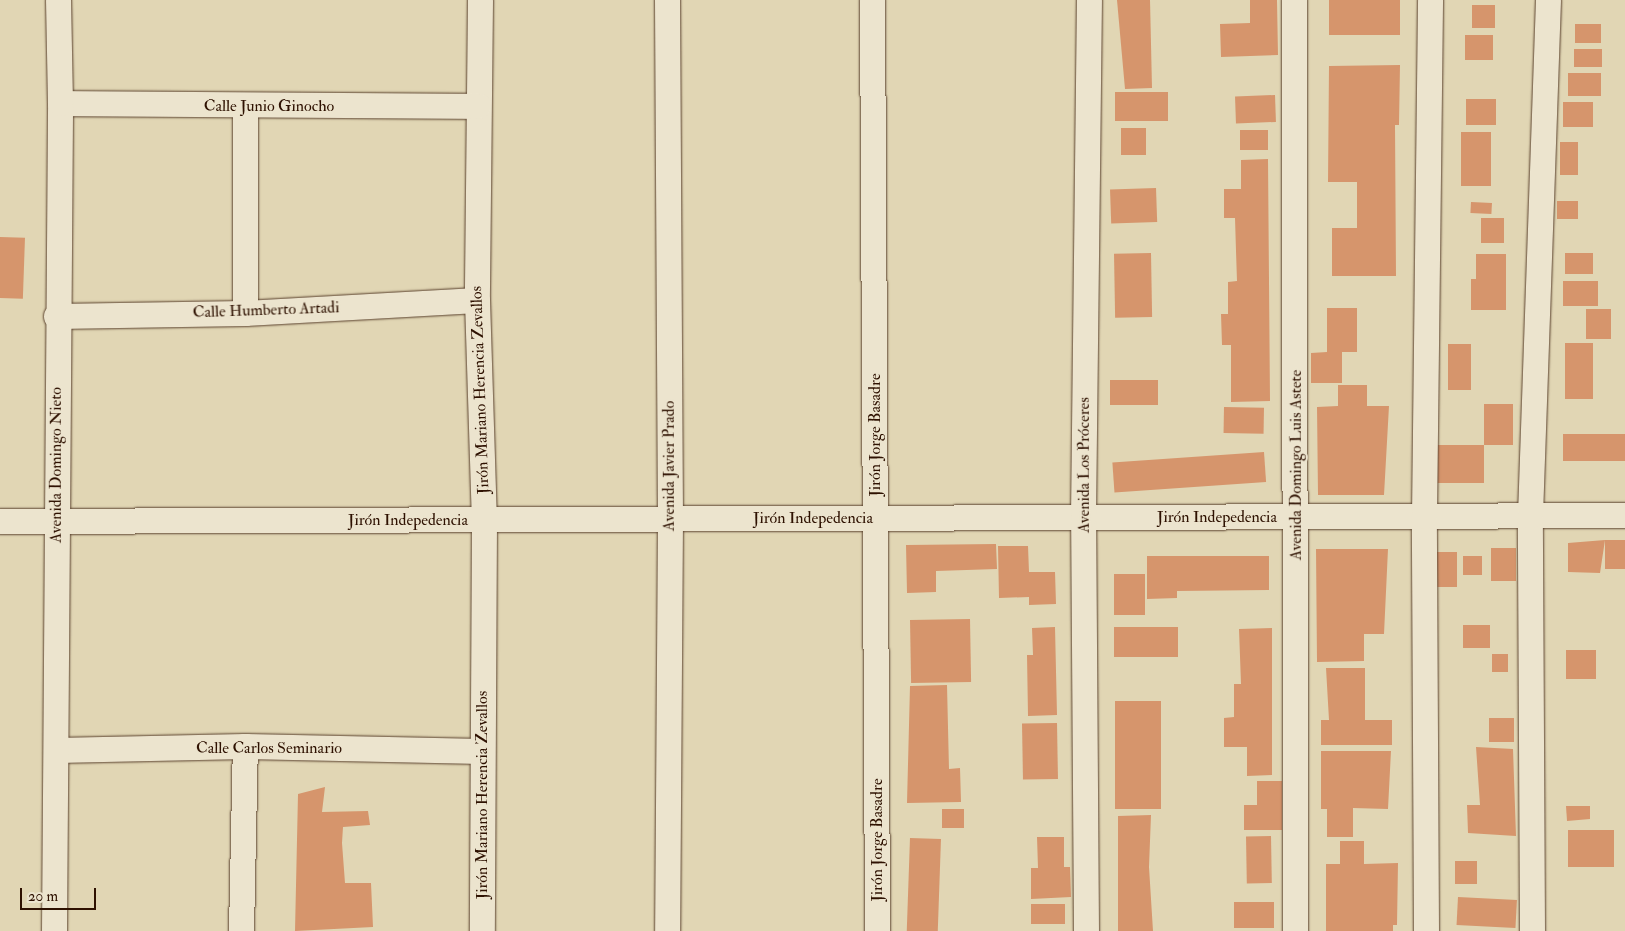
<!DOCTYPE html>
<html>
<head>
<meta charset="utf-8">
<style>
	body { margin:0 }
	#map { position:relative; width:1625px; height:931px; overflow:hidden; background:#e1d6b4; font-family:"IM FELL Double Pica",serif }
	div>[style] { position:absolute }
	[style*='--x'] { left:calc(var(--x)*1px); top:calc(var(--y)*1px); width:calc(var(--w)*1px); rotate:calc(var(--a)*1deg) }
	.building>* { inset:0; background:#d6956c; transform-origin:0 0 }
	.roads { filter:drop-shadow(0 0 1px #5b422e) drop-shadow(0 0 1px #5b422e) }
	.minor>* { height:25px; margin:-12.5px; padding:0 12.5px; transform-origin:12.5px; border-radius:12.5px; background:#ece4ce }
	span { translate:-50% -50%; white-space:nowrap; text-align:center; line-height:1.15; -webkit-text-stroke:4px #ece4ce; paint-order:stroke }
	.street-label { font-size:16px; color:#2e1101 }
	.scale { position:absolute; left:20px; top:888px; width:76px; height:22px; box-sizing:border-box; border:2px solid #2e1101; border-top:0; padding-left:6px; font-size:15px; line-height:18px; white-space:nowrap; color:#2e1101; -webkit-text-stroke:4px #ece4ce; paint-order:stroke }
</style>
</head>
<body>
<div id="map">
	<div class="building">
		<i style="clip-path:polygon(1117px 0,1150px 0,1152px 88px,1125px 89px)"></i>
		<i style="clip-path:polygon(1250px 0,1277px 0,1278px 55px,1221px 57px,1220px 24px,1250px 23px)"></i>
		<i style="left:1329px;top:0;width:71px;height:35px"></i>
		<i style="left:1495px;top:5px;width:23px;height:23px;rotate:90deg"></i>
		<i style="left:1575px;top:24px;width:26px;height:19px"></i>
		<i style="left:1465px;top:35px;width:28px;height:25px"></i>
		<i style="left:1574px;top:49px;width:28px;height:18px"></i>
		<i style="clip-path:polygon(1400px 65px,1399px 125px,1395px 125px,1396px 276px,1332px 276px,1332px 228px,1357px 228px,1357px 182px,1328px 182px,1329px 66px)"></i>
		<i style="left:1568px;top:73px;width:33px;height:23px"></i>
		<i style="left:1168px;top:92px;width:29px;height:53px;rotate:90deg"></i>
		<i style="left:1275px;top:95px;width:27px;height:40px;rotate:88deg"></i>
		<i style="left:1466px;top:99px;width:30px;height:26px"></i>
		<i style="left:1563px;top:102px;width:30px;height:25px"></i>
		<i style="left:1121px;top:128px;width:25px;height:27px"></i>
		<i style="left:1240px;top:130px;width:28px;height:20px"></i>
		<i style="left:1491px;top:132px;width:54px;height:30px;rotate:90deg"></i>
		<i style="left:1560px;top:142px;width:18px;height:33px"></i>
		<i style="clip-path:polygon(1268px 159px,1270px 401px,1231px 402px,1231px 345px,1222px 345px,1221px 314px,1228px 314px,1228px 282px,1237px 281px,1236px 251px,1235px 218px,1224px 218px,1224px 189px,1241px 189px,1241px 160px)"></i>
		<i style="left:1156px;top:188px;width:34px;height:46px;rotate:88deg"></i>
		<i style="left:1557px;top:201px;width:21px;height:18px"></i>
		<i style="left:1471px;top:202px;width:21px;height:11px;rotate:3deg"></i>
		<i style="left:1481px;top:218px;width:23px;height:25px"></i>
		<i style="left:0;top:237px;width:25px;height:61px;rotate:2deg"></i>
		<i style="left:1151px;top:253px;width:64px;height:37px;rotate:89deg"></i>
		<i style="left:1565px;top:253px;width:28px;height:21px"></i>
		<i style="clip-path:polygon(1476px 254px,1506px 254px,1506px 310px,1471px 310px,1471px 279px,1476px 279px)"></i>
		<i style="left:1563px;top:281px;width:35px;height:25px"></i>
		<i style="clip-path:polygon(1327px 308px,1357px 308px,1357px 352px,1342px 352px,1342px 383px,1311px 383px,1311px 353px,1327px 352px)"></i>
		<i style="left:1586px;top:309px;width:25px;height:30px"></i>
		<i style="left:1565px;top:343px;width:28px;height:56px"></i>
		<i style="left:1448px;top:344px;width:23px;height:46px"></i>
		<i style="left:1158px;top:380px;width:25px;height:48px;rotate:90deg"></i>
		<i style="clip-path:polygon(1338px 385px,1367px 385px,1367px 406px,1389px 406px,1384px 495px,1318px 495px,1317px 407px,1338px 406px)"></i>
		<i style="clip-path:polygon(1484px 404px,1513px 404px,1513px 445px,1484px 445px,1484px 483px,1434px 483px,1434px 445px,1484px 445px)"></i>
		<i style="left:1224px;top:407px;width:40px;height:26px;rotate:1deg"></i>
		<i style="left:1563px;top:434px;width:62px;height:27px"></i>
		<i style="left:1264px;top:452px;width:30px;height:152px;rotate:86deg"></i>
		<i style="clip-path:polygon(1605px 540px,1600px 573px,1568px 572px,1568px 543px,1605px 540px,1625px 540px,1625px 569px,1605px 569px)"></i>
		<i style="clip-path:polygon(996px 544px,997px 569px,936px 571px,936px 592px,907px 593px,906px 545px)"></i>
		<i style="clip-path:polygon(998px 546px,1028px 546px,1029px 572px,1055px 572px,1056px 604px,1029px 605px,1029px 597px,999px 598px)"></i>
		<i style="left:1491px;top:548px;width:25px;height:33px"></i>
		<i style="clip-path:polygon(1316px 549px,1388px 549px,1384px 634px,1364px 634px,1364px 661px,1317px 662px)"></i>
		<i style="left:1430px;top:552px;width:27px;height:35px"></i>
		<i style="clip-path:polygon(1147px 556px,1269px 556px,1269px 590px,1177px 591px,1177px 598px,1147px 599px)"></i>
		<i style="left:1463px;top:556px;width:19px;height:19px"></i>
		<i style="left:1114px;top:574px;width:31px;height:41px"></i>
		<i style="left:970px;top:619px;width:63px;height:60px;rotate:89deg"></i>
		<i style="left:1463px;top:625px;width:27px;height:23px"></i>
		<i style="clip-path:polygon(1055px 627px,1057px 715px,1028px 716px,1027px 655px,1033px 655px,1032px 628px)"></i>
		<i style="left:1114px;top:627px;width:64px;height:30px"></i>
		<i style="clip-path:polygon(1272px 628px,1272px 775px,1247px 776px,1247px 747px,1224px 747px,1224px 718px,1234px 717px,1234px 684px,1241px 684px,1239px 629px)"></i>
		<i style="left:1566px;top:650px;width:30px;height:29px"></i>
		<i style="left:1508px;top:654px;width:18px;height:16px;rotate:90deg"></i>
		<i style="clip-path:polygon(1326px 668px,1365px 668px,1365px 720px,1392px 720px,1392px 745px,1321px 745px,1321px 720px,1329px 720px)"></i>
		<i style="clip-path:polygon(947px 685px,949px 769px,960px 768px,961px 802px,907px 803px,910px 686px)"></i>
		<i style="left:1115px;top:701px;width:46px;height:108px"></i>
		<i style="left:1514px;top:718px;width:24px;height:25px;rotate:90deg"></i>
		<i style="left:1057px;top:723px;width:56px;height:35px;rotate:89deg"></i>
		<i style="clip-path:polygon(1476px 747px,1513px 749px,1516px 836px,1468px 833px,1467px 805px,1480px 805px)"></i>
		<i style="clip-path:polygon(1321px 751px,1391px 751px,1388px 809px,1353px 808px,1353px 837px,1327px 837px,1327px 809px,1321px 809px)"></i>
		<i style="clip-path:polygon(1257px 781px,1282px 781px,1282px 830px,1244px 830px,1244px 805px,1257px 805px)"></i>
		<i style="clip-path:polygon(325px 787px,322px 812px,368px 811px,370px 825px,343px 827px,342px 843px,345px 883px,371px 883px,373px 927px,295px 931px,298px 794px)"></i>
		<i style="clip-path:polygon(1566px 806px,1590px 806px,1590px 819px,1567px 821px)"></i>
		<i style="left:964px;top:809px;width:19px;height:22px;rotate:90deg"></i>
		<i style="clip-path:polygon(1151px 815px,1149px 867px,1153px 931px,1118px 931px,1118px 816px)"></i>
		<i style="left:1614px;top:830px;width:37px;height:46px;rotate:90deg"></i>
		<i style="left:1271px;top:836px;width:47px;height:25px;rotate:89deg"></i>
		<i style="clip-path:polygon(1037px 837px,1064px 837px,1064px 867px,1070px 867px,1071px 897px,1031px 899px,1031px 868px,1038px 868px)"></i>
		<i style="left:910px;top:838px;width:31px;height:93px;rotate:2deg"></i>
		<i style="clip-path:polygon(1340px 841px,1364px 841px,1364px 864px,1398px 863px,1397px 925px,1393px 925px,1393px 931px,1326px 931px,1326px 864px,1340px 864px)"></i>
		<i style="left:1455px;top:861px;width:22px;height:23px"></i>
		<i style="left:1458px;top:897px;width:59px;height:28px;rotate:3deg"></i>
		<i style="left:1234px;top:902px;width:40px;height:26px"></i>
		<i style="left:1031px;top:904px;width:34px;height:20px"></i>
	</div>
	<div class="roads">
		<div class="minor">
			<i style="--x:480;--y:0;--w:300;--a:90.6"></i>
			<i style="--x:477;--y:300;--w:220;--a:88.2"></i>
			<i style="--x:484;--y:520;--w:411;--a:90.3"></i>
			<i style="--x:667;--y:0;--w:519;--a:89.67"></i>
			<i style="--x:670;--y:519;--w:412;--a:90.4"></i>
			<i style="--x:872;--y:0;--w:931;--a:89.69"></i>
			<i style="--x:1294;--y:0;--w:931;--a:89.94"></i>
			<i style="--x:60;--y:103;--w:418;--a:0.4"></i>
			<i style="--x:245;--y:313;--w:207;--a:-90"></i>
			<i style="--x:56;--y:316;--w:189;--a:-0.9"></i>
			<i style="--x:245;--y:313;--w:232;--a:-3.2"></i>
			<i style="--x:0;--y:521;--w:1625;--a:-0.21"></i>
			<i style="--x:56;--y:750;--w:189;--a:-1.2"></i>
			<i style="--x:245;--y:746;--w:237;--a:1.2"></i>
			<i style="--x:54;--y:931;--w:828;--a:-89.58"></i>
			<i style="--x:60;--y:103;--w:103;--a:-91.1"></i>
			<i style="--x:241;--y:931;--w:185;--a:-88.8"></i>
			<i style="--x:1086;--y:931;--w:414;--a:-90.4"></i>
			<i style="--x:1083;--y:517;--w:517;--a:-89.34"></i>
			<i style="--x:1426;--y:931;--w:415;--a:-90.3"></i>
			<i style="--x:1424;--y:516;--w:516;--a:-89.33"></i>
			<i style="--x:1532;--y:931;--w:416;--a:-90.3"></i>
			<i style="--x:1530;--y:515;--w:515;--a:-88"></i>
		</div>
	</div>
	<div class="street-label">
		<span style="left:269px;top:106px">Calle Junio Ginocho</span>
		<span style="left:266px;top:310px;rotate:-2deg">Calle Humberto Artadi</span>
		<span style="left:480px;top:390px;rotate:-92deg">Jirón Mariano Herencia Zevallos</span>
		<span style="left:875px;top:435px;rotate:-90deg">Jirón Jorge Basadre</span>
		<span style="left:56px;top:465px;rotate:-90deg">Avenida Domingo Nieto</span>
		<span style="left:1084px;top:465px;rotate:-90deg">Avenida Los Próceres</span>
		<span style="left:1296px;top:465px;rotate:-90deg">Avenida Domingo Luis Astete</span>
		<span style="left:669px;top:466px;rotate:-90deg">Avenida Javier Prado</span>
		<span style="left:1217px;top:517px">Jirón Indepedencia</span>
		<span style="left:813px;top:518px">Jirón Indepedencia</span>
		<span style="left:408px;top:520px">Jirón Indepedencia</span>
		<span style="left:269px;top:748px">Calle Carlos Seminario</span>
		<span style="left:482px;top:795px;rotate:-90deg">Jirón Mariano Herencia Zevallos</span>
		<span style="left:877px;top:840px;rotate:-90deg">Jirón Jorge Basadre</span>
	</div>
	<div class="scale">20 m</div>
</div>
</body>
</html>
